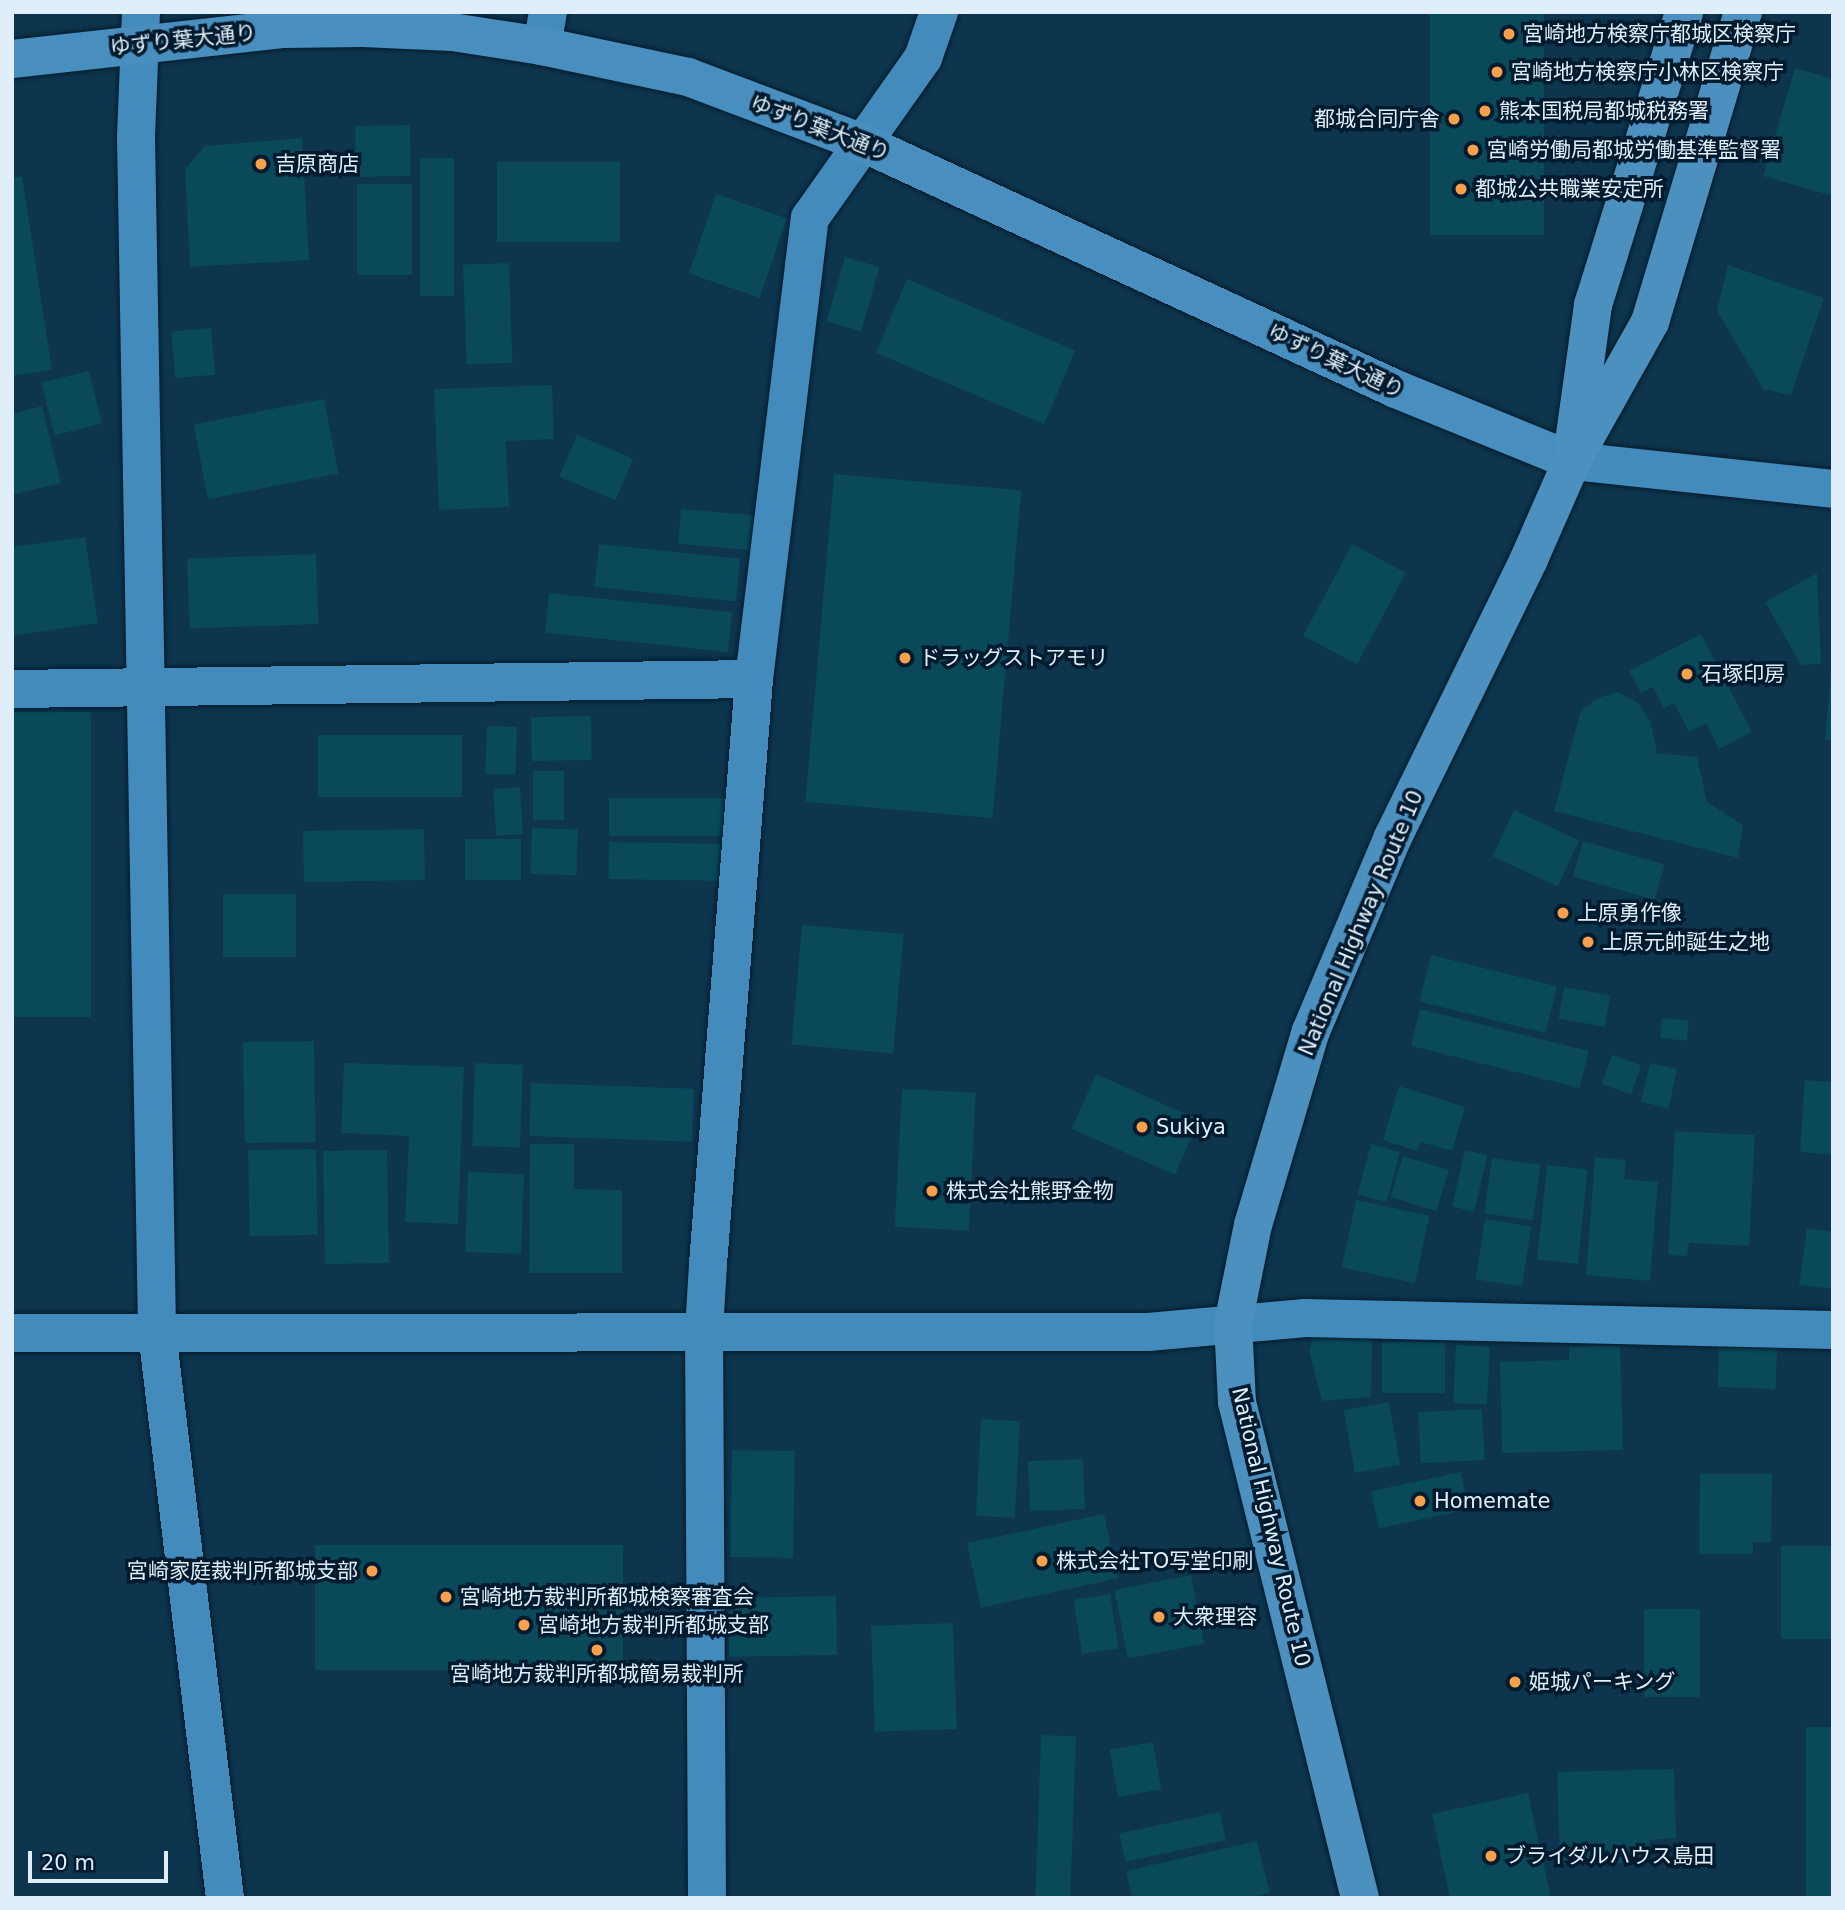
<!DOCTYPE html>
<html>
<head>
<meta charset="utf-8">
<style>
	body { margin:0 }
	#map { position:relative; width:1845px; height:1910px; overflow:hidden; background:#0d354d; font-family:"DejaVu Sans","Noto Sans JP",sans-serif }
	div>[style] { position:absolute }
	[style*='--x'] { left:calc(var(--x)*1px); top:calc(var(--y)*1px); width:calc(var(--w)*1px); rotate:calc(var(--a)*1deg) }
	.building>* { inset:0; background:#094959; transform-origin:0 0 }
	.roads { filter:drop-shadow(0 0 2px #051b2a) drop-shadow(0 0 2px #051b2a) }
	.minor>* { height:38px; margin:-19px; padding:0 19px; transform-origin:19px; border-radius:19px; background:#438bbc }
	.major>* { height:38px; margin:-19px; padding:0 19px; transform-origin:19px; border-radius:19px; background:#488ebe }
	.highway>* { height:38px; margin:-19px; padding:0 19px; transform-origin:19px; border-radius:19px; background:#4b90bf }
	.dots>* { width:19px; height:19px; translate:-50% -50%; box-sizing:border-box; border:4px solid #001b2e; border-radius:50% }
	span { translate:-50% -50%; white-space:nowrap; text-align:center; line-height:1.15; -webkit-text-stroke:7px #001b2e; paint-order:stroke }
	.poi-label { font-size:21px; color:#e0eef9 }
	.left { translate:0 -50%; text-align:left }
	.right { translate:-100% -50%; text-align:right }
	.street-label { font-size:21px; color:#e0eef9 }
	.frame { position:absolute; inset:0; border:14px solid #e0eef9; pointer-events:none }
	.scale { position:absolute; left:28px; top:1851px; width:140px; height:32px; box-sizing:border-box; border:4px solid #e0eef9; border-top:0; padding-left:9px; font-size:21px; line-height:24px; white-space:nowrap; color:#e0eef9; -webkit-text-stroke:5px #001b2e; paint-order:stroke }
</style>
</head>
<body>
<div id="map">
	<div class="building">
		<i style="left:1430px;top:12px;width:114px;height:223px"></i>
		<i style="clip-path:polygon(1795px 68px,1833px 79px,1833px 196px,1763px 176px)"></i>
		<i style="left:410px;top:125px;width:51px;height:55px;rotate:89deg"></i>
		<i style="clip-path:polygon(302px 138px,309px 260px,190px 267px,185px 169px,205px 146px)"></i>
		<i style="left:420px;top:158px;width:34px;height:138px"></i>
		<i style="left:497px;top:162px;width:123px;height:80px"></i>
		<i style="clip-path:polygon(22px 176px,52px 370px,12px 376px,12px 178px)"></i>
		<i style="left:357px;top:184px;width:55px;height:91px"></i>
		<i style="left:716px;top:194px;width:75px;height:84px;rotate:19deg"></i>
		<i style="left:845px;top:257px;width:36px;height:67px;rotate:16deg"></i>
		<i style="left:509px;top:263px;width:100px;height:46px;rotate:88deg"></i>
		<i style="clip-path:polygon(1728px 265px,1824px 298px,1791px 395px,1763px 389px,1717px 311px)"></i>
		<i style="left:907px;top:279px;width:183px;height:80px;rotate:23deg"></i>
		<i style="left:211px;top:328px;width:47px;height:40px;rotate:85deg"></i>
		<i style="left:89px;top:371px;width:54px;height:49px;rotate:76deg"></i>
		<i style="clip-path:polygon(552px 385px,554px 439px,506px 441px,509px 507px,439px 510px,434px 389px)"></i>
		<i style="left:324px;top:399px;width:76px;height:133px;rotate:79deg"></i>
		<i style="clip-path:polygon(42px 406px,61px 483px,12px 495px,12px 414px)"></i>
		<i style="left:577px;top:435px;width:61px;height:45px;rotate:23deg"></i>
		<i style="left:834px;top:474px;width:188px;height:329px;rotate:5deg"></i>
		<i style="left:681px;top:509px;width:73px;height:35px;rotate:5deg"></i>
		<i style="clip-path:polygon(85px 537px,98px 623px,12px 636px,12px 547px)"></i>
		<i style="left:599px;top:544px;width:142px;height:43px;rotate:6deg"></i>
		<i style="left:1352px;top:544px;width:61px;height:104px;rotate:28deg"></i>
		<i style="left:316px;top:554px;width:70px;height:129px;rotate:88deg"></i>
		<i style="clip-path:polygon(1817px 573px,1821px 664px,1801px 665px,1765px 602px)"></i>
		<i style="left:549px;top:593px;width:184px;height:40px;rotate:6deg"></i>
		<i style="clip-path:polygon(1701px 634px,1752px 732px,1719px 749px,1706px 723px,1689px 732px,1674px 703px,1664px 709px,1653px 687px,1641px 693px,1629px 671px)"></i>
		<i style="clip-path:polygon(1831px 670px,1833px 670px,1833px 740px,1825px 740px)"></i>
		<i style="clip-path:polygon(1618px 692px,1637px 702px,1650px 720px,1657px 753px,1697px 757px,1707px 802px,1743px 825px,1738px 858px,1554px 811px,1581px 710px,1598px 698px)"></i>
		<i style="left:12px;top:712px;width:79px;height:305px"></i>
		<i style="left:591px;top:716px;width:44px;height:60px;rotate:89deg"></i>
		<i style="left:487px;top:726px;width:30px;height:48px;rotate:2deg"></i>
		<i style="left:318px;top:735px;width:144px;height:62px"></i>
		<i style="left:533px;top:771px;width:31px;height:49px"></i>
		<i style="left:520px;top:787px;width:47px;height:27px;rotate:86deg"></i>
		<i style="left:609px;top:798px;width:116px;height:38px"></i>
		<i style="left:1514px;top:810px;width:72px;height:51px;rotate:25deg"></i>
		<i style="left:532px;top:828px;width:46px;height:46px;rotate:2deg"></i>
		<i style="left:424px;top:829px;width:51px;height:121px;rotate:89deg"></i>
		<i style="left:521px;top:839px;width:41px;height:56px;rotate:90deg"></i>
		<i style="left:1583px;top:841px;width:85px;height:37px;rotate:16deg"></i>
		<i style="left:609px;top:842px;width:118px;height:37px;rotate:1deg"></i>
		<i style="left:223px;top:894px;width:73px;height:63px"></i>
		<i style="left:802px;top:925px;width:102px;height:120px;rotate:5deg"></i>
		<i style="left:1431px;top:955px;width:130px;height:48px;rotate:14deg"></i>
		<i style="left:1564px;top:987px;width:47px;height:32px;rotate:10deg"></i>
		<i style="left:1420px;top:1009px;width:174px;height:38px;rotate:14deg"></i>
		<i style="left:1662px;top:1018px;width:27px;height:20px;rotate:6deg"></i>
		<i style="left:314px;top:1041px;width:101px;height:71px;rotate:89deg"></i>
		<i style="left:1612px;top:1055px;width:31px;height:31px;rotate:19deg"></i>
		<i style="clip-path:polygon(344px 1063px,464px 1067px,458px 1224px,405px 1222px,409px 1136px,341px 1133px)"></i>
		<i style="left:475px;top:1063px;width:48px;height:83px;rotate:2deg"></i>
		<i style="left:1650px;top:1063px;width:28px;height:40px;rotate:13deg"></i>
		<i style="left:1096px;top:1074px;width:113px;height:60px;rotate:24deg"></i>
		<i style="clip-path:polygon(1805px 1080px,1833px 1082px,1833px 1155px,1800px 1152px)"></i>
		<i style="left:531px;top:1083px;width:163px;height:53px;rotate:2deg"></i>
		<i style="clip-path:polygon(1399px 1086px,1465px 1107px,1452px 1151px,1420px 1142px,1417px 1151px,1383px 1140px)"></i>
		<i style="left:902px;top:1089px;width:74px;height:138px;rotate:3deg"></i>
		<i style="clip-path:polygon(1675px 1131px,1755px 1135px,1749px 1246px,1689px 1243px,1687px 1256px,1668px 1255px)"></i>
		<i style="clip-path:polygon(530px 1144px,574px 1144px,574px 1189px,622px 1190px,622px 1273px,529px 1273px)"></i>
		<i style="left:1371px;top:1144px;width:30px;height:52px;rotate:15deg"></i>
		<i style="left:316px;top:1149px;width:86px;height:68px;rotate:89deg"></i>
		<i style="left:387px;top:1150px;width:113px;height:64px;rotate:89deg"></i>
		<i style="left:1465px;top:1150px;width:23px;height:58px;rotate:13deg"></i>
		<i style="left:1403px;top:1156px;width:48px;height:43px;rotate:17deg"></i>
		<i style="clip-path:polygon(1595px 1157px,1626px 1160px,1624px 1179px,1658px 1182px,1650px 1281px,1586px 1275px)"></i>
		<i style="left:1492px;top:1158px;width:49px;height:56px;rotate:8deg"></i>
		<i style="left:1547px;top:1165px;width:41px;height:95px;rotate:6deg"></i>
		<i style="left:468px;top:1172px;width:56px;height:80px;rotate:2deg"></i>
		<i style="left:1356px;top:1200px;width:75px;height:69px;rotate:12deg"></i>
		<i style="left:1485px;top:1219px;width:47px;height:61px;rotate:9deg"></i>
		<i style="clip-path:polygon(1807px 1228px,1833px 1232px,1833px 1289px,1799px 1285px)"></i>
		<i style="clip-path:polygon(1313px 1337px,1372px 1339px,1371px 1397px,1322px 1401px,1309px 1351px)"></i>
		<i style="left:1382px;top:1342px;width:63px;height:51px"></i>
		<i style="left:1456px;top:1345px;width:34px;height:58px;rotate:3deg"></i>
		<i style="clip-path:polygon(1620px 1345px,1623px 1450px,1502px 1453px,1500px 1362px,1569px 1360px,1569px 1347px)"></i>
		<i style="left:1719px;top:1346px;width:58px;height:41px;rotate:2deg"></i>
		<i style="left:1389px;top:1402px;width:64px;height:46px;rotate:80deg"></i>
		<i style="left:1482px;top:1409px;width:51px;height:64px;rotate:87deg"></i>
		<i style="left:981px;top:1419px;width:39px;height:97px;rotate:3deg"></i>
		<i style="left:732px;top:1450px;width:63px;height:107px;rotate:1deg"></i>
		<i style="left:1083px;top:1459px;width:50px;height:55px;rotate:88deg"></i>
		<i style="left:1461px;top:1472px;width:38px;height:92px;rotate:78deg"></i>
		<i style="clip-path:polygon(1700px 1474px,1772px 1474px,1771px 1542px,1753px 1542px,1753px 1554px,1699px 1554px)"></i>
		<i style="left:1104px;top:1514px;width:66px;height:140px;rotate:78deg"></i>
		<i style="left:315px;top:1545px;width:308px;height:125px"></i>
		<i style="left:1833px;top:1546px;width:93px;height:52px;rotate:90deg"></i>
		<i style="left:1191px;top:1575px;width:70px;height:78px;rotate:79deg"></i>
		<i style="left:1110px;top:1594px;width:55px;height:37px;rotate:81deg"></i>
		<i style="left:836px;top:1596px;width:59px;height:108px;rotate:89deg"></i>
		<i style="left:1644px;top:1609px;width:56px;height:88px"></i>
		<i style="left:953px;top:1623px;width:106px;height:82px;rotate:88deg"></i>
		<i style="left:1806px;top:1727px;width:27px;height:171px"></i>
		<i style="left:1041px;top:1735px;width:35px;height:163px;rotate:2deg"></i>
		<i style="left:1153px;top:1742px;width:48px;height:44px;rotate:80deg"></i>
		<i style="clip-path:polygon(1674px 1769px,1676px 1838px,1649px 1840px,1650px 1862px,1560px 1865px,1557px 1772px)"></i>
		<i style="clip-path:polygon(1528px 1793px,1551px 1898px,1450px 1898px,1432px 1814px)"></i>
		<i style="left:1220px;top:1812px;width:29px;height:103px;rotate:78deg"></i>
		<i style="clip-path:polygon(1257px 1841px,1270px 1893px,1247px 1898px,1132px 1898px,1126px 1871px)"></i>
	</div>
	<div class="roads">
		<div class="minor">
			<i style="--x:141;--y:12;--w:125;--a:92.3"></i>
			<i style="--x:136;--y:137;--w:1195;--a:88.99"></i>
			<i style="--x:157;--y:1332;--w:570;--a:83.15"></i>
			<i style="--x:542;--y:46;--w:35;--a:-80"></i>
			<i style="--x:1572;--y:461;--w:262;--a:6.1"></i>
			<i style="--x:12;--y:689;--w:742;--a:-0.77"></i>
			<i style="--x:12;--y:1333;--w:1136;--a:-0.05"></i>
			<i style="--x:1148;--y:1332;--w:158;--a:-5.1"></i>
			<i style="--x:1305;--y:1318;--w:528;--a:1.3"></i>
			<i style="--x:707;--y:1898;--w:568;--a:-90.3"></i>
			<i style="--x:704;--y:1330;--w:66;--a:-86.5"></i>
			<i style="--x:708;--y:1264;--w:587;--a:-85.5"></i>
			<i style="--x:754;--y:679;--w:464;--a:-83.1"></i>
			<i style="--x:810;--y:218;--w:196;--a:-54.8"></i>
			<i style="--x:923;--y:58;--w:49;--a:-70.8"></i>
		</div>
		<div class="major">
			<i style="--x:12;--y:59;--w:274;--a:-6.3"></i>
			<i style="--x:284;--y:29;--w:79;--a:-0.7"></i>
			<i style="--x:363;--y:28;--w:89;--a:2.6"></i>
			<i style="--x:452;--y:32;--w:91;--a:8.8"></i>
			<i style="--x:542;--y:46;--w:149;--a:12"></i>
			<i style="--x:688;--y:77;--w:187;--a:20.7"></i>
			<i style="--x:863;--y:143;--w:587;--a:24.78"></i>
			<i style="--x:1396;--y:389;--w:190;--a:22.2"></i>
		</div>
		<div class="highway">
			<i style="--x:1574;--y:442;--w:138;--a:-82.1"></i>
			<i style="--x:1593;--y:305;--w:307;--a:-72.7"></i>
			<i style="--x:1360;--y:1898;--w:511;--a:-103.93"></i>
			<i style="--x:1237;--y:1402;--w:78;--a:-92.9"></i>
			<i style="--x:1233;--y:1324;--w:101;--a:-78.6"></i>
			<i style="--x:1253;--y:1225;--w:202;--a:-73.4"></i>
			<i style="--x:1311;--y:1031;--w:211;--a:-67.1"></i>
			<i style="--x:1393;--y:837;--w:309;--a:-63.9"></i>
			<i style="--x:1529;--y:559;--w:107;--a:-66.3"></i>
			<i style="--x:1572;--y:461;--w:159;--a:-60.7"></i>
			<i style="--x:1650;--y:322;--w:324;--a:-73.3"></i>
		</div>
	</div>
	<div class="dots">
		<i style="left:1509px;top:34px;background:#f9a04d"></i>
		<i style="left:1497px;top:72px;background:#f9a04d"></i>
		<i style="left:1485px;top:111px;background:#f9a04d"></i>
		<i style="left:1454px;top:119px;background:#f9a04d"></i>
		<i style="left:1473px;top:150px;background:#f9a04d"></i>
		<i style="left:261px;top:164px;background:#f9a04d"></i>
		<i style="left:1461px;top:189px;background:#f9a04d"></i>
		<i style="left:905px;top:658px;background:#f9a04d"></i>
		<i style="left:1687px;top:674px;background:#f9a04d"></i>
		<i style="left:1563px;top:913px;background:#f9a04d"></i>
		<i style="left:1588px;top:942px;background:#f9a04d"></i>
		<i style="left:1142px;top:1127px;background:#f9a04d"></i>
		<i style="left:932px;top:1191px;background:#f9a04d"></i>
		<i style="left:1420px;top:1501px;background:#f9a04d"></i>
		<i style="left:1042px;top:1561px;background:#f9a04d"></i>
		<i style="left:372px;top:1571px;background:#f9a04d"></i>
		<i style="left:446px;top:1597px;background:#f9a04d"></i>
		<i style="left:1159px;top:1617px;background:#f9a04d"></i>
		<i style="left:524px;top:1625px;background:#f9a04d"></i>
		<i style="left:597px;top:1650px;background:#f9a04d"></i>
		<i style="left:1515px;top:1682px;background:#f9a04d"></i>
		<i style="left:1491px;top:1856px;background:#f9a04d"></i>
	</div>
	<div class="poi-label">
		<span class="left" style="left:1523px;top:34px">宮崎地方検察庁都城区検察庁</span>
		<span class="left" style="left:1511px;top:72px">宮崎地方検察庁小林区検察庁</span>
		<span class="left" style="left:1499px;top:111px">熊本国税局都城税務署</span>
		<span class="right" style="left:1440px;top:119px">都城合同庁舎</span>
		<span class="left" style="left:1487px;top:150px">宮崎労働局都城労働基準監督署</span>
		<span class="left" style="left:275px;top:164px">吉原商店</span>
		<span class="left" style="left:1475px;top:189px">都城公共職業安定所</span>
		<span class="left" style="left:919px;top:658px">ドラッグストアモリ</span>
		<span class="left" style="left:1701px;top:674px">石塚印房</span>
		<span class="left" style="left:1577px;top:913px">上原勇作像</span>
		<span class="left" style="left:1602px;top:942px">上原元帥誕生之地</span>
		<span class="left" style="left:1156px;top:1127px">Sukiya</span>
		<span class="left" style="left:946px;top:1191px">株式会社熊野金物</span>
		<span class="left" style="left:1434px;top:1501px">Homemate</span>
		<span class="left" style="left:1056px;top:1561px">株式会社TO写堂印刷</span>
		<span class="right" style="left:358px;top:1571px">宮崎家庭裁判所都城支部</span>
		<span class="left" style="left:460px;top:1597px">宮崎地方裁判所都城検察審査会</span>
		<span class="left" style="left:1173px;top:1617px">大衆理容</span>
		<span class="left" style="left:538px;top:1625px">宮崎地方裁判所都城支部</span>
		<span style="left:597px;top:1674px">宮崎地方裁判所都城簡易裁判所</span>
		<span class="left" style="left:1529px;top:1682px">姫城パーキング</span>
		<span class="left" style="left:1505px;top:1856px">ブライダルハウス島田</span>
	</div>
	<div class="street-label">
		<span style="left:183px;top:40px;rotate:-6deg">ゆずり葉大通り</span>
		<span style="left:820px;top:128px;rotate:21deg">ゆずり葉大通り</span>
		<span style="left:1336px;top:361px;rotate:25deg">ゆずり葉大通り</span>
		<span style="left:1361px;top:923px;rotate:-67deg">National Highway Route 10</span>
		<span style="left:1271px;top:1527px;rotate:77deg">National Highway Route 10</span>
	</div>
	<div class="frame"></div>
	<div class="scale">20 m</div>
</div>
</body>
</html>
